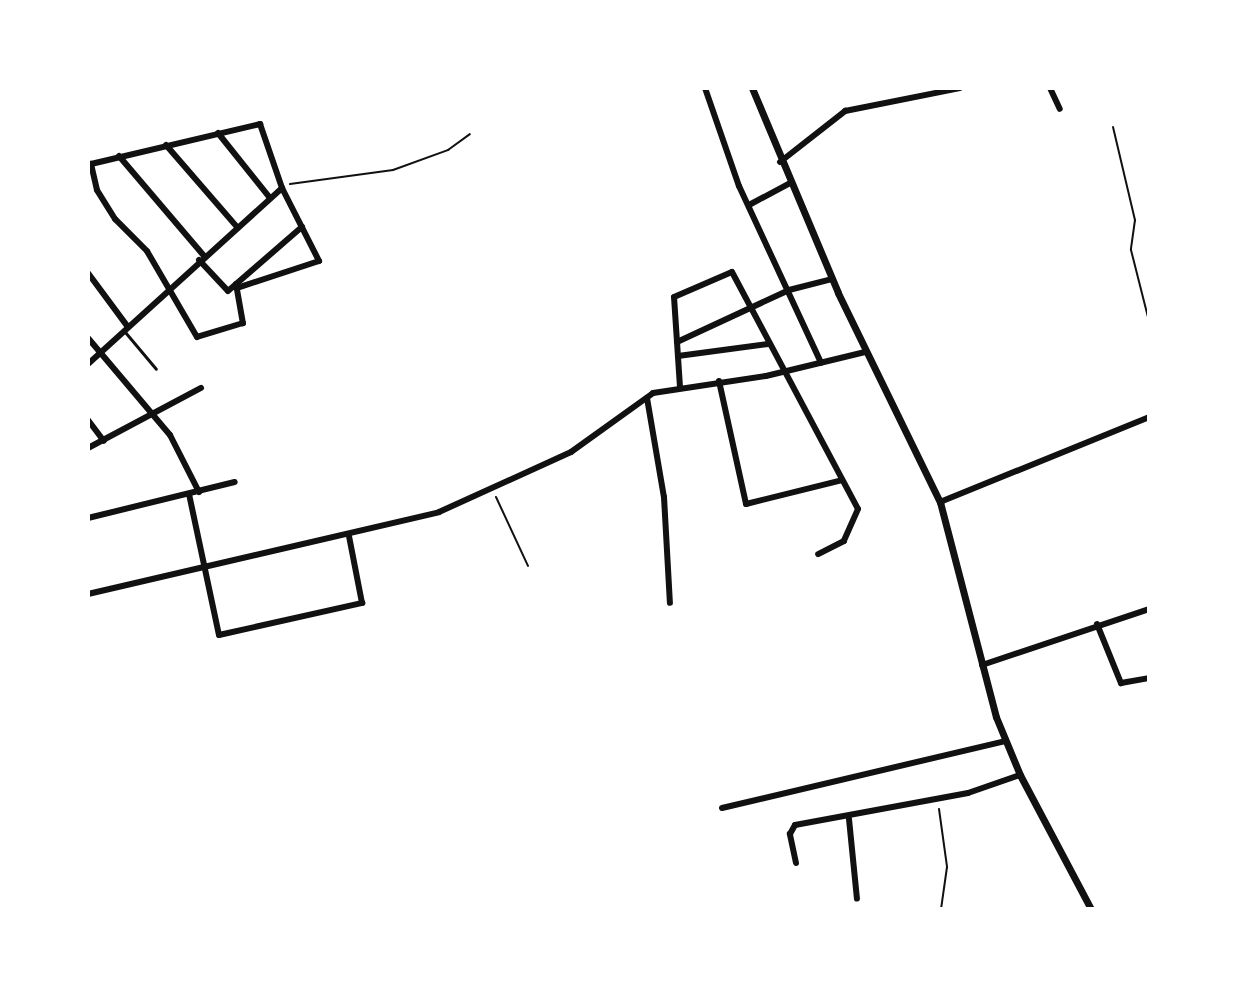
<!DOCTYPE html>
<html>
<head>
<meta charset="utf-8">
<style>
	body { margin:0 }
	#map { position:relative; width:1237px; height:997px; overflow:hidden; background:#fff; font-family:"Source Sans 3",sans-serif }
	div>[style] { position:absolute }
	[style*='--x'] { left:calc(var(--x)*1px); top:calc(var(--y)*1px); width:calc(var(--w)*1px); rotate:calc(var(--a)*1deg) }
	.path>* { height:2px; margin:-1px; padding:0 1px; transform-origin:1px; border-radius:1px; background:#111 }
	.service>* { height:3px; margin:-1.5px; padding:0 1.5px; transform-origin:1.5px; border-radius:1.5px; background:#111 }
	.minor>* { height:6px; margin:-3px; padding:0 3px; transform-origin:3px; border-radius:3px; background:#111 }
	.tertiary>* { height:7px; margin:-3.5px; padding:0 3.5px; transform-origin:3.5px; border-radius:3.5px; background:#111 }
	span { translate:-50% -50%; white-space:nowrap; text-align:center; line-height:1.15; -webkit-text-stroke:7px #fff; paint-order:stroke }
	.frame { position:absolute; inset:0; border:90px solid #fff; pointer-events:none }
</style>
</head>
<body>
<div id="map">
	<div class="path">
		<i style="--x:1113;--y:127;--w:96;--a:76.7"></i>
		<i style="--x:1135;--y:220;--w:30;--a:98"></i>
		<i style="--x:1131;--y:250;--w:73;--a:75.8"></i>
		<i style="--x:290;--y:184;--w:104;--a:-7.7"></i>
		<i style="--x:393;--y:170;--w:59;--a:-20"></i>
		<i style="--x:448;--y:150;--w:27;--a:-36"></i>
		<i style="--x:496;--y:497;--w:76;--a:65.1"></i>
		<i style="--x:939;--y:809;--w:59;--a:82.1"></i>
		<i style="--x:947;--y:867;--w:42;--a:98.1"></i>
	</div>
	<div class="service">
		<i style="--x:125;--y:332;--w:48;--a:50"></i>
	</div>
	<div class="minor">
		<i style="--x:705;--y:88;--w:104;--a:70.9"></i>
		<i style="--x:739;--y:186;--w:195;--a:65.1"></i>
		<i style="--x:1050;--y:88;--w:23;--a:65"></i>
		<i style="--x:218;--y:133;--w:83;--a:51.3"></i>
		<i style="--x:166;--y:145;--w:108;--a:49.1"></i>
		<i style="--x:119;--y:156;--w:131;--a:49.6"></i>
		<i style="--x:780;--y:162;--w:83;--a:-38.1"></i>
		<i style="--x:845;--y:111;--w:117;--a:-11.3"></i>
		<i style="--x:749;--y:205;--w:47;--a:-28.2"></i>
		<i style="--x:199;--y:260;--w:42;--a:46.9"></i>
		<i style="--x:228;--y:291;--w:98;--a:-40.9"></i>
		<i style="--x:88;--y:273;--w:67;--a:53.5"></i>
		<i style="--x:236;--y:284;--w:40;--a:80"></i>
		<i style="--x:243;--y:323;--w:48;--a:163.1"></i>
		<i style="--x:197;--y:337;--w:99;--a:-120.2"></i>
		<i style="--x:147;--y:251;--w:45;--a:-135"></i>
		<i style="--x:115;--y:219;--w:34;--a:-122"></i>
		<i style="--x:97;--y:190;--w:27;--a:-103"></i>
		<i style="--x:91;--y:164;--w:174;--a:-13.3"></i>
		<i style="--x:260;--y:124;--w:68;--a:71"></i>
		<i style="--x:282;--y:188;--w:82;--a:63.1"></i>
		<i style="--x:319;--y:261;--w:86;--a:161.8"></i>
		<i style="--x:88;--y:338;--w:127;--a:49.8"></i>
		<i style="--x:170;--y:435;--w:64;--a:63"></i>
		<i style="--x:677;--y:342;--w:123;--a:-24.9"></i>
		<i style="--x:789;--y:290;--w:44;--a:-14.3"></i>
		<i style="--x:678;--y:356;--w:91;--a:-7.6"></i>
		<i style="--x:88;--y:364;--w:262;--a:-42.2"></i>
		<i style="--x:719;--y:381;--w:126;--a:77.6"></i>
		<i style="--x:746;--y:504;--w:99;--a:-14"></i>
		<i style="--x:680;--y:387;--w:90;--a:-93.8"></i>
		<i style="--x:674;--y:297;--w:63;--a:-23.3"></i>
		<i style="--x:732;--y:272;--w:268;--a:62"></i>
		<i style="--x:858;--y:509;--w:35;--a:114"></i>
		<i style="--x:844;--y:541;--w:29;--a:153"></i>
		<i style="--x:647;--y:398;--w:100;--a:80.3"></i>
		<i style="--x:664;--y:497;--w:106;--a:86.8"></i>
		<i style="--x:88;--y:420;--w:26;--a:53"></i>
		<i style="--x:88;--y:448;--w:128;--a:-28"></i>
		<i style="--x:189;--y:494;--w:144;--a:78"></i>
		<i style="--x:219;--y:635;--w:147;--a:-12.6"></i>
		<i style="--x:362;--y:603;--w:68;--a:-101"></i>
		<i style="--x:940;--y:502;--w:226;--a:-22.1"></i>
		<i style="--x:88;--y:518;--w:151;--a:-13.8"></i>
		<i style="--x:88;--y:594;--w:360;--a:-13.1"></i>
		<i style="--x:439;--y:512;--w:145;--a:-24.4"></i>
		<i style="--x:571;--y:452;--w:101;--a:-35.7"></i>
		<i style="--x:653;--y:393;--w:114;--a:-8.6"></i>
		<i style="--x:766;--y:376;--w:102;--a:-13.6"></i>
		<i style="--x:1097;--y:624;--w:64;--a:67.9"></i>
		<i style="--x:1121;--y:683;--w:28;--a:-10"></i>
		<i style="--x:982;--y:665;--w:176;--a:-18.5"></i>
		<i style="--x:722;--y:808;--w:292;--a:-13.3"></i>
		<i style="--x:849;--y:819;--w:80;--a:84.3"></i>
		<i style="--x:796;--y:863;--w:30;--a:-102"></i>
		<i style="--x:790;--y:834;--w:10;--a:-61"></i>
		<i style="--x:795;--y:825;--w:176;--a:-10.5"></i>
		<i style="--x:968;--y:793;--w:55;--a:-19.1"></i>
	</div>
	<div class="tertiary">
		<i style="--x:752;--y:88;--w:222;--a:67.2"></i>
		<i style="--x:838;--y:293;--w:233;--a:64"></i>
		<i style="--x:940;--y:502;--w:222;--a:75.4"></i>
		<i style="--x:996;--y:717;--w:63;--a:67.5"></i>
		<i style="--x:1020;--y:775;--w:152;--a:62.1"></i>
	</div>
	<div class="frame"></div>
</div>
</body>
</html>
